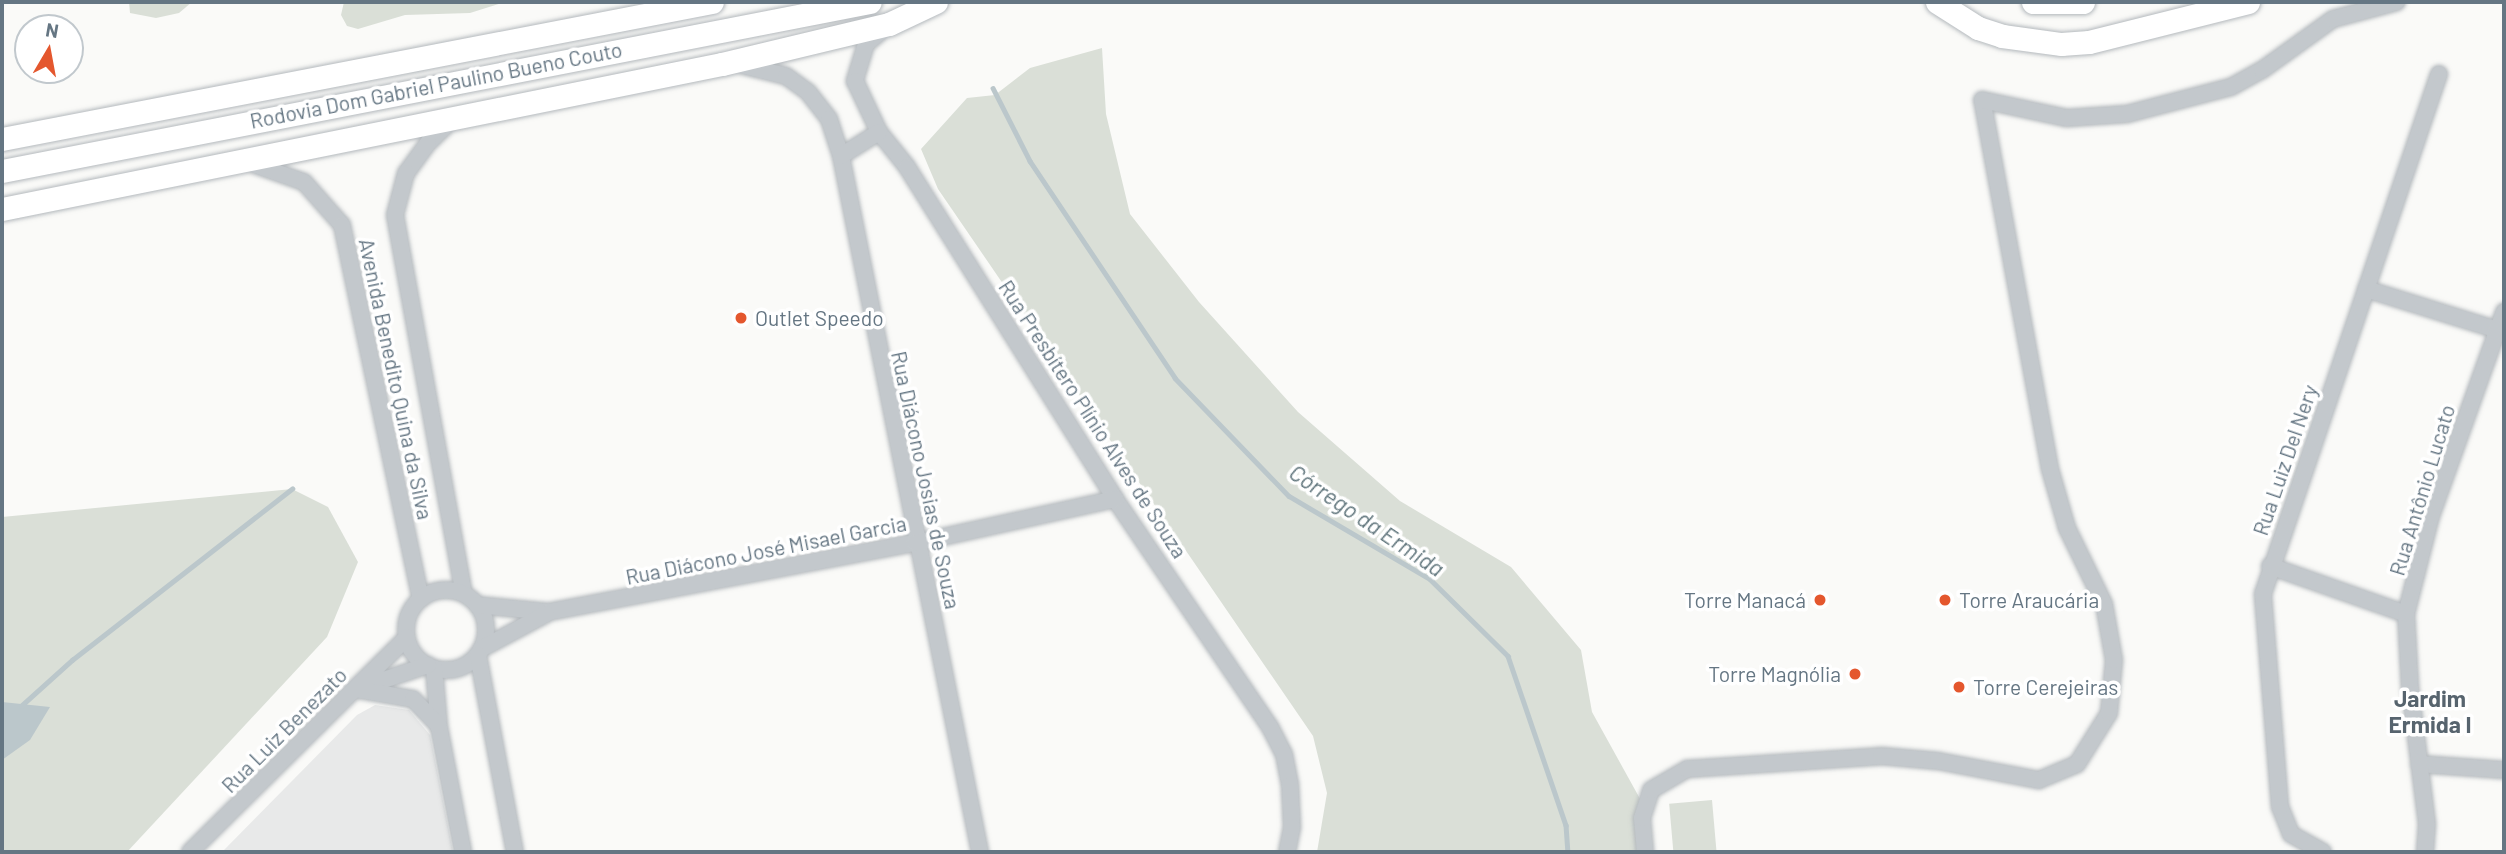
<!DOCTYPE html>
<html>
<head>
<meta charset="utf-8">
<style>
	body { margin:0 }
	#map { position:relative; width:2506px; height:854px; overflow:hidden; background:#fafaf8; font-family:Barlow,sans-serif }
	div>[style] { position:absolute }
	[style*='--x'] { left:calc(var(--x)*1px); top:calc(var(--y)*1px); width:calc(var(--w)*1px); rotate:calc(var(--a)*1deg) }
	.built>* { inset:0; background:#e8e9e9 }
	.green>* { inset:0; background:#dadfd7; transform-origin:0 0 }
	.water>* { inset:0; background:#bbc7cb }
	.stream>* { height:4.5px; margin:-2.25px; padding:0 2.25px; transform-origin:2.25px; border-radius:2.25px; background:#bbc7cb }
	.roads { filter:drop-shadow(0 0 2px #b4b9bd) drop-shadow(0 0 2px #b4b9bd) }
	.minor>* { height:16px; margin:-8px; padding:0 8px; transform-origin:8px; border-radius:8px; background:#c3c8cc }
	.minor>.ring { margin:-8px; padding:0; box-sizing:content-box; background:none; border:16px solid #c3c8cc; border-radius:50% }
	.highway>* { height:23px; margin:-11.5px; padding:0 11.5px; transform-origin:11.5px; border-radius:11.5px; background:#fff }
	.dots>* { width:19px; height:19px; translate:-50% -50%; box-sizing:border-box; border:4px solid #fff; border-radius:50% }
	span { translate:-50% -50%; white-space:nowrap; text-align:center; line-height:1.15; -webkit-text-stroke:7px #fff; paint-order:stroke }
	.street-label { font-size:21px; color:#657683 }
	.poi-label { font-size:21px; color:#657683 }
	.left { translate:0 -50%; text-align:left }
	.right { translate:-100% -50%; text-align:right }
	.water-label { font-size:23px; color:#60757c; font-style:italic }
	.neighbourhood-label { font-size:23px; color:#57646e; font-weight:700 }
	.frame { position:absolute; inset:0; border:4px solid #657683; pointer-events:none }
	.north { position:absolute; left:14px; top:14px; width:70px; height:70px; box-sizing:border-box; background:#fff; border:2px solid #c1c8cd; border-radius:50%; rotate:10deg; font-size:19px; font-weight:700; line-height:28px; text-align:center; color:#657683 }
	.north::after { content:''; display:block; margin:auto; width:24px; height:32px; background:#e4572e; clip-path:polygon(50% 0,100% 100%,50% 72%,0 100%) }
</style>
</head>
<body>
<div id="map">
	<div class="built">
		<i style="clip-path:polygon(375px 705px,409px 710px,430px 735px,453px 852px,222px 852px,357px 715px)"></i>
	</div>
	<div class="green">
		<i style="clip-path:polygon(129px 2px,192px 2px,179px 13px,156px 18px,130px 13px)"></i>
		<i style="clip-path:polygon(344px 2px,505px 2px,470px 13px,405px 15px,358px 29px,347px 26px,341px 15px)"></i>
		<i style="clip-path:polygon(1102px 48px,1106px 114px,1130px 214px,1199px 302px,1298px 412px,1400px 501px,1511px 567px,1581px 650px,1592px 712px,1644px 806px,1638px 852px,1317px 852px,1327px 793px,1313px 736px,938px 189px,921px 149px,967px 98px,995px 95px,1030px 68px)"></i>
		<i style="clip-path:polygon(292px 489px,328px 507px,358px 562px,327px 637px,127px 852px,2px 852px,2px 517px)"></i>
		<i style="left:1712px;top:800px;width:52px;height:43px;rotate:85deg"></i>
	</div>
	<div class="water">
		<i style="clip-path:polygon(2px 702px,50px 707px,30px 740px,2px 760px)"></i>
	</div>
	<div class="stream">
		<i style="--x:993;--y:88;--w:82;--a:63.1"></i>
		<i style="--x:1030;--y:161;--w:261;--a:56.2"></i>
		<i style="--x:1175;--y:378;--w:164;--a:46"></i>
		<i style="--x:1289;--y:496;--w:164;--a:30.5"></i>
		<i style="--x:1430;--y:579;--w:110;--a:44.6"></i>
		<i style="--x:1508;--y:656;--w:179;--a:71.1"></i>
		<i style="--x:1566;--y:825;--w:27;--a:86"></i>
		<i style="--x:21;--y:706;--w:69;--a:-42"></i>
		<i style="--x:72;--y:660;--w:279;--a:-37.9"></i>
	</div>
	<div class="roads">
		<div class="minor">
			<i style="--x:885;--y:28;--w:25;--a:140"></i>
			<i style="--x:866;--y:44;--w:39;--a:107"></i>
			<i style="--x:855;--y:81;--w:56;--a:64.8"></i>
			<i style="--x:879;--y:132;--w:45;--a:51.3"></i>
			<i style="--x:907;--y:167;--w:392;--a:57.9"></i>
			<i style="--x:1115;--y:499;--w:276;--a:55.8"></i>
			<i style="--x:1270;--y:727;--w:30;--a:63"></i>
			<i style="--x:1284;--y:754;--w:32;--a:79"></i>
			<i style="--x:1290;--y:785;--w:42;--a:87.3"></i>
			<i style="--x:1292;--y:827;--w:25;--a:101"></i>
			<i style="--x:741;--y:65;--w:46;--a:13.7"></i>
			<i style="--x:786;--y:76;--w:27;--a:36"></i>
			<i style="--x:808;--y:92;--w:34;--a:52"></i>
			<i style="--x:829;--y:119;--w:39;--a:72"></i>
			<i style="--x:841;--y:156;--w:710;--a:78.71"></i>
			<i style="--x:452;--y:120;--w:33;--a:136"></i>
			<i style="--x:428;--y:143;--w:37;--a:126"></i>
			<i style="--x:406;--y:173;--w:43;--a:104.7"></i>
			<i style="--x:395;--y:215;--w:385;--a:79.7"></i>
			<i style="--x:841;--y:156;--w:45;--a:-32.3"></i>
			<i style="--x:250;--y:163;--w:57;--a:19.4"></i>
			<i style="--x:304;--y:182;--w:57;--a:48.5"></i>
			<i style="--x:342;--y:225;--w:382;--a:78.1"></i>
			<i style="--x:2366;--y:289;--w:138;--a:17.3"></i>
			<i style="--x:2270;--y:566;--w:144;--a:19.4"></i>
			<i class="ring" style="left:406px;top:590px;width:64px;height:64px"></i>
			<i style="--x:477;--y:605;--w:72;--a:5.6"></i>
			<i style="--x:549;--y:612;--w:372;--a:-10.7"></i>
			<i style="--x:915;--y:543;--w:205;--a:-12.4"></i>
			<i style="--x:481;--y:649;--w:74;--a:-28.3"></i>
			<i style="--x:478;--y:655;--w:200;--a:79.4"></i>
			<i style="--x:434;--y:668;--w:59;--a:85.2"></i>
			<i style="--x:439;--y:727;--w:127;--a:79.1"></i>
			<i style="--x:360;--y:688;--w:72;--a:-18.7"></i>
			<i style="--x:355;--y:689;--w:59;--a:9.8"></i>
			<i style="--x:413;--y:699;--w:36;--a:46"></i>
			<i style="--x:2419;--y:764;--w:85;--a:4"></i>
			<i style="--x:190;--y:852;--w:305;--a:-44.7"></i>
			<i style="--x:1645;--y:852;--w:34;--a:-95"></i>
			<i style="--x:1642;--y:818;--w:29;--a:-72"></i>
			<i style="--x:1651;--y:790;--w:42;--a:-30.3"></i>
			<i style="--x:1687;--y:769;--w:194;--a:-3.8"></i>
			<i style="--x:1881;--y:756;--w:57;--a:5"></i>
			<i style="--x:1938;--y:761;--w:103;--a:10.7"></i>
			<i style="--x:2039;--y:780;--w:41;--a:-22.8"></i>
			<i style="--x:2077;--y:764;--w:60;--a:-57.9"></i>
			<i style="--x:2109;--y:713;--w:53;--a:-84.6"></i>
			<i style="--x:2114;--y:660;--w:57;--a:-100.1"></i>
			<i style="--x:2104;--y:604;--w:85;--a:-116"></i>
			<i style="--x:2067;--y:528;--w:61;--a:-106.1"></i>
			<i style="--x:2050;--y:469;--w:375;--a:-100.4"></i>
			<i style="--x:1982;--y:100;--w:87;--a:12"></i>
			<i style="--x:2067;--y:118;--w:60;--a:-3.8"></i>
			<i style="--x:2127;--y:114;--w:107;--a:-14.6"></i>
			<i style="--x:2231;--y:87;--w:35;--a:-29"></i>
			<i style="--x:2262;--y:70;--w:87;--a:-35.7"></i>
			<i style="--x:2333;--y:19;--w:66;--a:-14.9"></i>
			<i style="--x:2323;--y:852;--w:37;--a:-151"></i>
			<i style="--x:2291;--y:834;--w:29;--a:-112"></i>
			<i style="--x:2280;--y:807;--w:214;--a:-94.6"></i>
			<i style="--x:2263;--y:594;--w:549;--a:-71.3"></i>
			<i style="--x:2425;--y:852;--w:28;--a:-86"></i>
			<i style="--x:2427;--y:824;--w:138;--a:-97.1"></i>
			<i style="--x:2410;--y:687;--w:73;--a:-93.1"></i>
			<i style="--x:2406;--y:614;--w:101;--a:-75.7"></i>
			<i style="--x:2431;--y:516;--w:217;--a:-70.3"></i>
		</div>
		<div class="highway">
			<i style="--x:1937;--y:2;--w:49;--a:32.4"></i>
			<i style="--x:1978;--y:28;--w:25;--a:18"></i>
			<i style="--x:2002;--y:36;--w:60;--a:7.7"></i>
			<i style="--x:2061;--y:44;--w:28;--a:-4"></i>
			<i style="--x:2089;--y:42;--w:164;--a:-14.1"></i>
			<i style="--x:2033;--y:2;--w:50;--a:0"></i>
			<i style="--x:2;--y:139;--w:723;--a:-10.92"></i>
			<i style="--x:2;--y:171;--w:884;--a:-11.02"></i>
			<i style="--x:2;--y:209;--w:734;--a:-11.39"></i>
			<i style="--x:722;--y:64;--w:172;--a:-13.5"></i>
			<i style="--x:889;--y:24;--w:52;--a:-25.1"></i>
		</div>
	</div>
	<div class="dots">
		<i style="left:741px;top:318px;background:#e4572e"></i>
		<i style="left:1820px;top:600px;background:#e4572e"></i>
		<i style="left:1945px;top:600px;background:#e4572e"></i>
		<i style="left:1855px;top:674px;background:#e4572e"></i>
		<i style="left:1959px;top:687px;background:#e4572e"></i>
	</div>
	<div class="street-label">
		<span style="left:436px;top:85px;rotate:-11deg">Rodovia Dom Gabriel Paulino Bueno Couto</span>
		<span style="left:396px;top:379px;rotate:78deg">Avenida Benedito Quina da Silva</span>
		<span style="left:1093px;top:419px;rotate:57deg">Rua Presbítero Plínio Alves de Souza</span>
		<span style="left:2285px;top:460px;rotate:-71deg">Rua Luiz Del Nery</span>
		<span style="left:926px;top:480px;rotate:78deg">Rua Diácono Josias de Souza</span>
		<span style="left:2422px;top:490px;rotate:-73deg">Rua Antônio Lucato</span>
		<span style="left:766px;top:550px;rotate:-11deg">Rua Diácono José Misael Garcia</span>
		<span style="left:284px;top:730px;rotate:-45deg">Rua Luiz Benezato</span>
	</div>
	<div class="poi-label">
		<span class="left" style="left:755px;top:318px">Outlet Speedo</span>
		<span class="right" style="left:1806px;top:600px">Torre Manacá</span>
		<span class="left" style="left:1959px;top:600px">Torre Araucária</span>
		<span class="right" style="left:1841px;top:674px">Torre Magnólia</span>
		<span class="left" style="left:1973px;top:687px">Torre Cerejeiras</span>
	</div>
	<div class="water-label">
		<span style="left:1367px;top:520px;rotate:34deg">Córrego da Ermida</span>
	</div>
	<div class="neighbourhood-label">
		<span style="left:2430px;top:711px">Jardim<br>Ermida I</span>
	</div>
	<div class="frame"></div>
	<div class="north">N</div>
</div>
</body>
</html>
